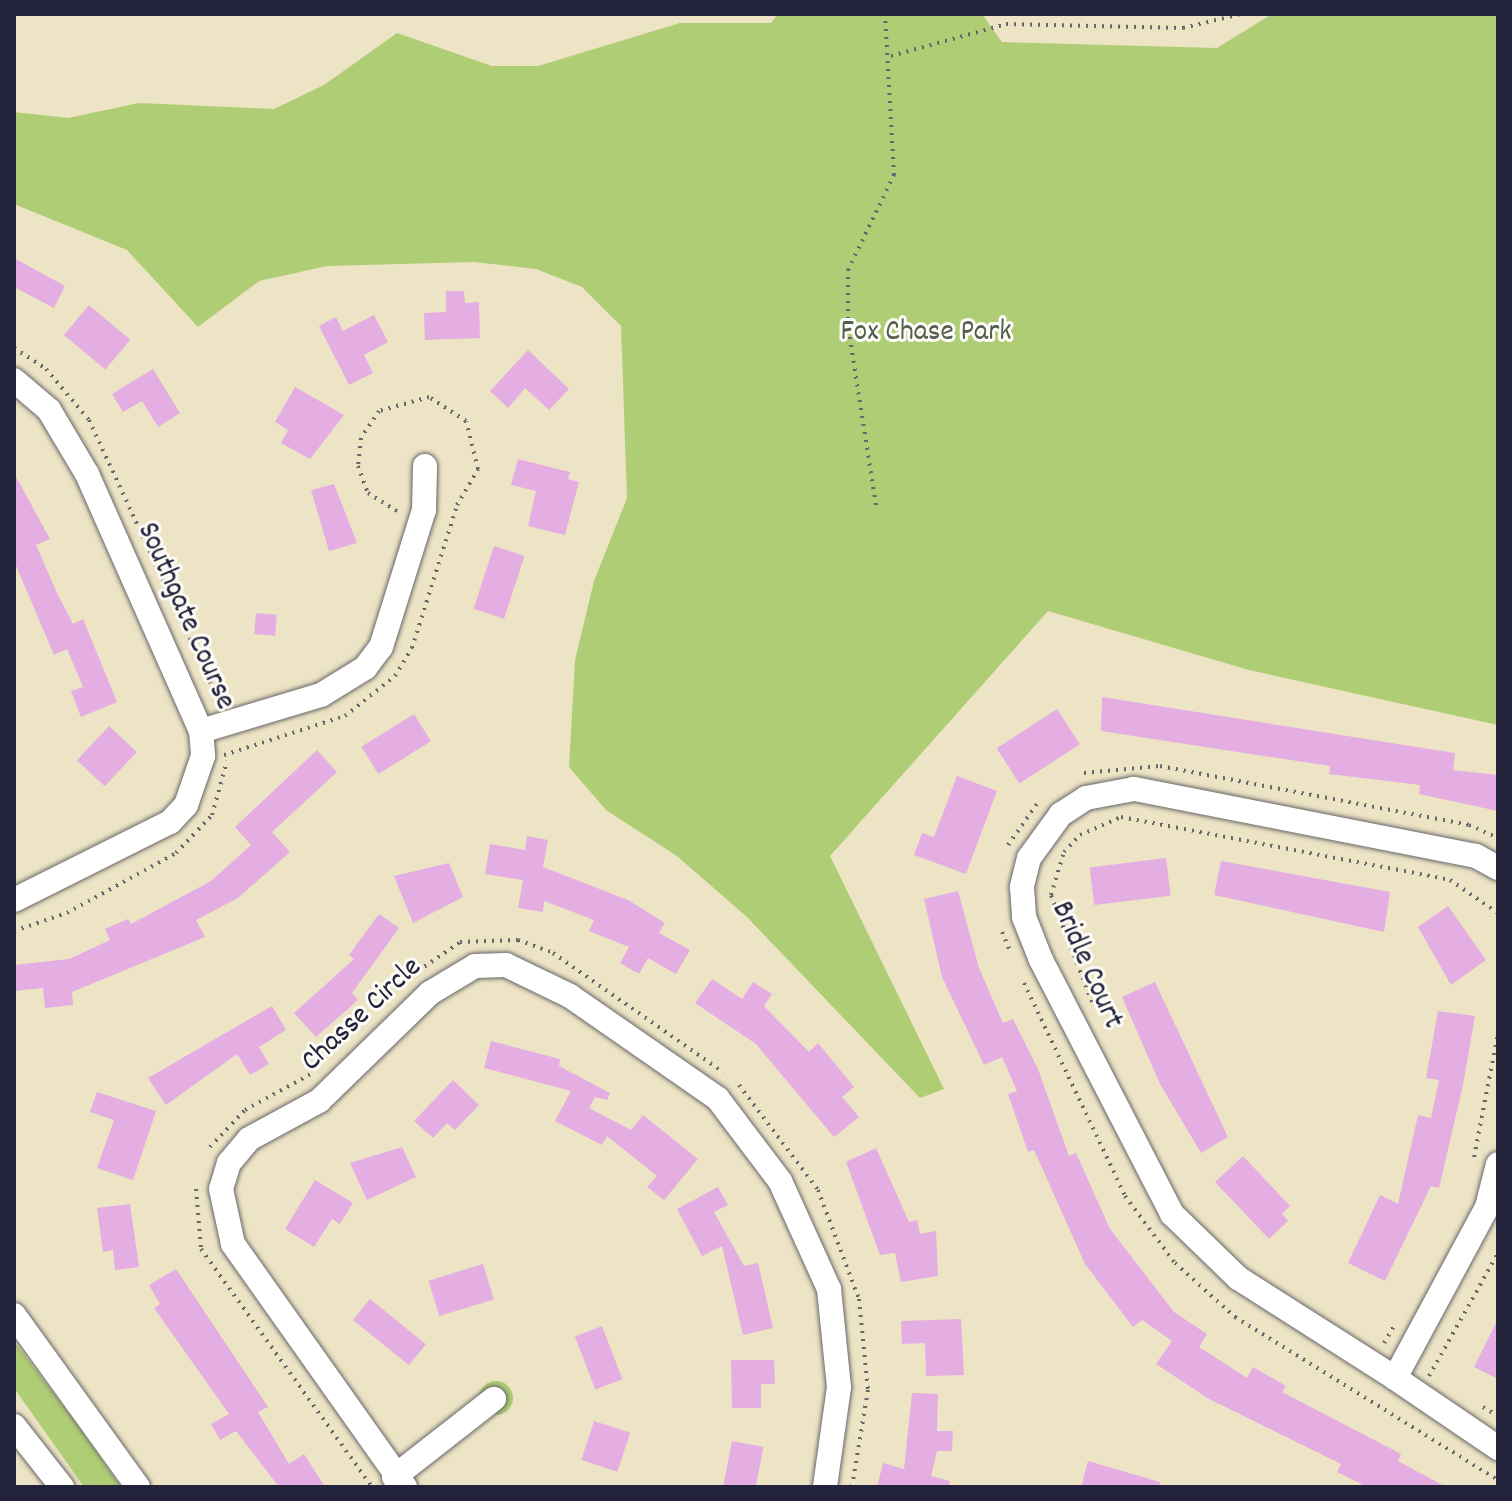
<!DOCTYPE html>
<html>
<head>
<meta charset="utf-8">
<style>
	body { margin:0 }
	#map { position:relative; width:1512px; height:1501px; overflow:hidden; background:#ece4c4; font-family:Dekko,sans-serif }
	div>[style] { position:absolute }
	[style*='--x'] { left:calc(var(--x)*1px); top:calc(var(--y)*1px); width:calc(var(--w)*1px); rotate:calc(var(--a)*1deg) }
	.green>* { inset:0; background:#afcd74 }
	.round { border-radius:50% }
	.building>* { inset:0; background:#e5aee3; transform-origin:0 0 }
	.path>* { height:4px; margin-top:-2px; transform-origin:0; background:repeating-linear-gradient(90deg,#69666b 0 2px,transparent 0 8px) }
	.roads { filter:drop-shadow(0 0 2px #69666b) drop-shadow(0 0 2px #69666b) }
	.street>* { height:24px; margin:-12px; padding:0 12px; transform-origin:12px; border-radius:12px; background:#fff }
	span { translate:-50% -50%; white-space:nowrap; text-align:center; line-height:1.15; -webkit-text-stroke:6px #fdfcf7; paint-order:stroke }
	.park-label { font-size:30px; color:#535e4f }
	.street-label { font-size:30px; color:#22223b }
	.frame { position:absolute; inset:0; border:16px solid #22223b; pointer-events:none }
</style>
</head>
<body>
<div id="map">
	<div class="green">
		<i style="clip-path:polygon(778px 14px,982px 14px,1002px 42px,1217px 48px,1272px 14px,1498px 14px,1498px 725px,1249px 670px,1048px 611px,830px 856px,944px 1089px,920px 1098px,747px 917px,677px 856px,606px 810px,569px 767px,575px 660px,594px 581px,627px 498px,621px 326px,582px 287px,536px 269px,474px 262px,327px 266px,259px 281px,198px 327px,127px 250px,14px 204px,14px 112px,68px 118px,139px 103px,274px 109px,324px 85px,397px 33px,492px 66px,538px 66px,680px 23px,771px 23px)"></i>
		<i style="clip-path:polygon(14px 1341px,76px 1423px,121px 1487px,84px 1487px,14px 1388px)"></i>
		<i class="round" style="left:479px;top:1381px;width:34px;height:34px"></i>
	</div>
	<div class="building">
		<i style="clip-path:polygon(14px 258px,65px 286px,54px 308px,14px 287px)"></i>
		<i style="clip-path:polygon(446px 291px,464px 291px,465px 303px,479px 302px,480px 338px,425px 340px,424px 313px,446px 312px)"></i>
		<i style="left:89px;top:305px;width:54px;height:39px;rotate:40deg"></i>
		<i style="clip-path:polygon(374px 315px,388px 342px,364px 355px,373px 373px,349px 385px,319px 326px,336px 317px,343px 331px)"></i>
		<i style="clip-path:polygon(528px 350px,569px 389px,549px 410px,525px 388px,508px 408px,490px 391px)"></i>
		<i style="clip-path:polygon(153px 369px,180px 413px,158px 427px,142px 401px,123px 412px,112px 394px)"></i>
		<i style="clip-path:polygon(295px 387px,344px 415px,310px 459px,281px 443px,288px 430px,275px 422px)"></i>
		<i style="clip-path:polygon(518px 459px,570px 472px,568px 479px,579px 482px,565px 535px,528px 526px,536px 491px,511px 485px)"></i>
		<i style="clip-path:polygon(14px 473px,50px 539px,36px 545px,57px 593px,73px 624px,83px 619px,117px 702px,81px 717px,71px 691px,83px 687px,67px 649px,54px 655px,14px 561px)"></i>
		<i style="clip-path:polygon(334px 484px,357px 543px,329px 551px,311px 490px)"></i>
		<i style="left:494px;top:546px;width:32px;height:66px;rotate:18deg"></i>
		<i style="left:256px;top:613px;width:21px;height:21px;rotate:5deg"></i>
		<i style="clip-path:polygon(1102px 697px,1455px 753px,1453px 770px,1498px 775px,1498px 811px,1419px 794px,1420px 785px,1329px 774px,1330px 766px,1101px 731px)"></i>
		<i style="left:1057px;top:709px;width:42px;height:72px;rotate:57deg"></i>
		<i style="left:414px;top:714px;width:32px;height:62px;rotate:58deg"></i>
		<i style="left:109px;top:726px;width:38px;height:47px;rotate:43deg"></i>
		<i style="clip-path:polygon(317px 750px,337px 772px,272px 832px,290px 852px,238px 898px,196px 920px,205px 937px,72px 992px,73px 1005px,45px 1008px,43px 988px,14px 991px,14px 965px,69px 959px,110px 940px,105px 929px,128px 919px,131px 924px,211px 881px,251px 845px,235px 827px)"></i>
		<i style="clip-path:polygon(957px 776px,997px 791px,966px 874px,914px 855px,922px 833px,934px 837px)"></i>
		<i style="clip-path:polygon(527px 836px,548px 840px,543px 867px,628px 900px,665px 923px,659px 933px,690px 950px,676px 974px,648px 958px,639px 974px,620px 963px,629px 947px,589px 931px,594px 920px,544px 901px,543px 912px,518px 908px,523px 880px,485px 874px,490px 844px,525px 850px)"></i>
		<i style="left:1166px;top:858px;width:38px;height:77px;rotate:83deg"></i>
		<i style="clip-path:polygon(1221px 861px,1390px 892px,1384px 932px,1214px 895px)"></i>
		<i style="clip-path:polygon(449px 863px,463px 897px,413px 923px,394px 876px)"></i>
		<i style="clip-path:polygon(958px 891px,979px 968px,1003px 1023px,1013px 1019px,1038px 1069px,1069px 1156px,1076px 1153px,1110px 1229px,1174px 1312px,1207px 1334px,1199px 1347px,1247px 1378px,1253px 1367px,1286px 1386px,1282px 1392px,1401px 1454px,1398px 1461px,1446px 1487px,1367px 1487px,1337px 1472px,1341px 1464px,1209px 1399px,1156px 1364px,1172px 1341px,1142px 1320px,1133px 1327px,1085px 1264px,1034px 1150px,1028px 1152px,1008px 1094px,1017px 1091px,1002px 1057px,984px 1065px,942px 977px,924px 899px)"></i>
		<i style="clip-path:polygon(1448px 906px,1486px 960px,1451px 985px,1418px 927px)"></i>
		<i style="clip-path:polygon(379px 914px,399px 928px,352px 993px,358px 1000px,316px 1037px,294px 1013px,354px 959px,349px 955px)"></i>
		<i style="clip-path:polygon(712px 979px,742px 999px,753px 982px,772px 994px,764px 1006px,809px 1052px,818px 1043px,854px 1087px,842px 1097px,859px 1117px,834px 1137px,756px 1044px,695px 1003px)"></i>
		<i style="clip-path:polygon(1155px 982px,1228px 1137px,1201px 1153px,1160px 1084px,1122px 997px)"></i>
		<i style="clip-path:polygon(272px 1006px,286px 1030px,259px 1047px,269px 1064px,250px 1075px,237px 1054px,166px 1105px,148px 1078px)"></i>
		<i style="clip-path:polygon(1438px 1011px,1475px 1016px,1463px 1085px,1439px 1188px,1431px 1186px,1385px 1281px,1348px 1263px,1380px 1195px,1398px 1204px,1418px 1115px,1431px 1118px,1439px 1080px,1426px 1078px)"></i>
		<i style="clip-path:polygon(491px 1041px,560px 1059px,559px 1066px,610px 1093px,607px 1100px,595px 1097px,589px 1108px,631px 1130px,643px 1115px,698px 1159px,664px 1200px,647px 1187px,657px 1176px,607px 1136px,602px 1145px,555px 1121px,571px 1091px,484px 1068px)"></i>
		<i style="clip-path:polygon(453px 1080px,479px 1105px,455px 1130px,447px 1123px,433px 1138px,414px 1121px)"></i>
		<i style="clip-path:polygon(97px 1092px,156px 1111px,133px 1180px,97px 1168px,114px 1120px,90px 1112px)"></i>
		<i style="clip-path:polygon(402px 1147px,416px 1177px,367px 1200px,350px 1163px)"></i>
		<i style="clip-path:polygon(876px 1148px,909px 1222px,917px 1220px,920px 1234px,936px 1231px,938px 1276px,901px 1282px,895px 1253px,880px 1255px,846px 1162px)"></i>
		<i style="clip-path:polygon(1243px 1156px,1290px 1206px,1282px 1214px,1288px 1221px,1269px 1239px,1215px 1182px)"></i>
		<i style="clip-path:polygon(315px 1180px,353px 1203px,340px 1224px,332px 1219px,314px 1247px,285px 1229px)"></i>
		<i style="clip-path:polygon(718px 1187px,728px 1205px,714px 1212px,744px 1266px,758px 1263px,773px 1328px,743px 1335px,722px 1246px,702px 1256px,677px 1209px)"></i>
		<i style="clip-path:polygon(130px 1204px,139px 1267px,115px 1270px,113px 1250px,103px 1252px,97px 1208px)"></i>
		<i style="left:483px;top:1264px;width:37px;height:57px;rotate:73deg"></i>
		<i style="clip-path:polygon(176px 1269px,268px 1407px,258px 1412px,289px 1464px,304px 1454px,325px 1487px,279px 1487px,236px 1431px,220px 1440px,211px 1424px,229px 1414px,154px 1308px,160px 1304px,149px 1285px)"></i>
		<i style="left:370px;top:1299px;width:72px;height:27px;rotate:39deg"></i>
		<i style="clip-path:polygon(961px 1319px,964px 1375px,926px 1376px,925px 1343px,902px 1344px,901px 1321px)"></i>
		<i style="clip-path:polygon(1498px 1319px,1498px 1379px,1474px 1367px)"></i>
		<i style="left:602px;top:1326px;width:57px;height:29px;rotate:69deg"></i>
		<i style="clip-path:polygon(731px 1360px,774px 1360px,775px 1384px,761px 1384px,761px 1408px,732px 1408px)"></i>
		<i style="clip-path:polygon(912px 1393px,938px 1394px,937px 1431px,953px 1431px,952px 1451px,937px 1451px,931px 1476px,950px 1481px,949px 1487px,877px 1487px,883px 1463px,904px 1469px)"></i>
		<i style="left:594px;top:1421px;width:38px;height:41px;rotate:18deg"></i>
		<i style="left:732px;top:1441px;width:32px;height:47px;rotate:11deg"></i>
		<i style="clip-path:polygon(1088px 1461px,1160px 1482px,1159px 1487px,1081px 1487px)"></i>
	</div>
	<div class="path">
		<i style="--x:891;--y:56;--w:119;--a:-15.5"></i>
		<i style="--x:1006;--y:24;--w:177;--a:1.3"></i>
		<i style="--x:1183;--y:28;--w:60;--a:-13.6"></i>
		<i style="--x:14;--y:348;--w:38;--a:33"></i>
		<i style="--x:46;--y:369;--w:67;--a:49.9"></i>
		<i style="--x:89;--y:420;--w:310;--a:65.2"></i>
		<i style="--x:876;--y:505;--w:180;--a:-98.9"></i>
		<i style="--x:848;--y:327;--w:57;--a:-90"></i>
		<i style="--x:848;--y:270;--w:106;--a:-64.2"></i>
		<i style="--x:894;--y:175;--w:161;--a:-93.2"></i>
		<i style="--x:224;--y:755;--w:127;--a:-17.9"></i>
		<i style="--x:345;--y:716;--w:64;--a:-38.7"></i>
		<i style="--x:395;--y:676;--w:33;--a:-59"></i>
		<i style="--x:412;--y:648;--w:150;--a:-72.5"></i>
		<i style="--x:457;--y:505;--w:42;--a:-59.7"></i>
		<i style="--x:478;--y:469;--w:49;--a:-104"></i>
		<i style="--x:466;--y:421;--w:44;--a:-147"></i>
		<i style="--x:429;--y:397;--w:52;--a:164.4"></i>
		<i style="--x:379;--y:411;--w:32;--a:124"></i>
		<i style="--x:361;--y:438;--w:28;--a:96"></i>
		<i style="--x:358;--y:466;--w:29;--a:70"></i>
		<i style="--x:368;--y:493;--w:39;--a:32"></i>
		<i style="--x:1084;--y:773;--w:76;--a:-5.3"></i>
		<i style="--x:1160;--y:766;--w:315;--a:10.8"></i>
		<i style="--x:1469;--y:825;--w:32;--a:24"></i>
		<i style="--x:1008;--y:845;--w:54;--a:-54.8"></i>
		<i style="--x:14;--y:931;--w:56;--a:-18.8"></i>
		<i style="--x:67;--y:913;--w:124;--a:-28.8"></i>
		<i style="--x:176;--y:853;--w:52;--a:-46.5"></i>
		<i style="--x:212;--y:815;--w:56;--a:-74.5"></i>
		<i style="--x:1002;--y:932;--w:23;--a:67"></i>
		<i style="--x:418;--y:971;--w:51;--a:-34.6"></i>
		<i style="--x:460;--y:942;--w:58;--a:-2"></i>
		<i style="--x:518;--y:940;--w:37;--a:20"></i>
		<i style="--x:553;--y:953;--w:208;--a:35"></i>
		<i style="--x:1024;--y:983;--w:236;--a:64.6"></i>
		<i style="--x:1125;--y:1196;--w:84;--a:53.3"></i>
		<i style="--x:1175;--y:1263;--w:81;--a:42"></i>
		<i style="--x:1235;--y:1317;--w:309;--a:31.8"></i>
		<i style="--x:1092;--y:1002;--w:115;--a:-111"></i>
		<i style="--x:1051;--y:895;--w:45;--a:-73.2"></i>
		<i style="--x:1064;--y:852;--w:23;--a:-47"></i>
		<i style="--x:1080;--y:835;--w:45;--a:-23.7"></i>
		<i style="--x:1121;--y:817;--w:335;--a:10.8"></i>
		<i style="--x:1450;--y:880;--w:58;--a:34.5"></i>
		<i style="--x:739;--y:1085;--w:131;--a:53"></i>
		<i style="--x:818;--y:1190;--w:116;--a:69.4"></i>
		<i style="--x:859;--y:1299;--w:91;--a:84.4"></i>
		<i style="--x:868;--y:1390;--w:98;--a:99.4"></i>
		<i style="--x:210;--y:1147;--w:51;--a:-46.6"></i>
		<i style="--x:245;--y:1110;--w:75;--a:-28.6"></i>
		<i style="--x:1474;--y:1157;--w:125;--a:-79"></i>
		<i style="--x:196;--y:1189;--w:60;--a:85.2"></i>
		<i style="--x:201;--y:1249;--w:293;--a:54.3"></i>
		<i style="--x:1384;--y:1343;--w:20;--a:-60"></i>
		<i style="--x:1429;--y:1376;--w:141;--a:-60.7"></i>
		<i style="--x:1483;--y:1407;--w:17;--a:31"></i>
	</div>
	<div class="roads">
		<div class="street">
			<i style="--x:14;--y:380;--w:46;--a:40.6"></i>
			<i style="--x:49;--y:410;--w:74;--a:59.3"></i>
			<i style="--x:87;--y:474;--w:281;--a:66.1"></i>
			<i style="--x:201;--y:731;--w:25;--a:85"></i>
			<i style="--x:203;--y:756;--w:52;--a:109.1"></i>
			<i style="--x:186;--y:805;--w:23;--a:133"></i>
			<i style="--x:170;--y:822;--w:174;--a:153.4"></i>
			<i style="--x:201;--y:731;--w:125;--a:-16.7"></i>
			<i style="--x:321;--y:695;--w:52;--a:-31.5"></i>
			<i style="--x:365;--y:668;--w:26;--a:-53"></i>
			<i style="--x:381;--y:647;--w:144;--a:-72.6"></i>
			<i style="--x:424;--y:510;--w:44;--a:-88.7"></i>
			<i style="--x:1498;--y:868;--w:25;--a:-151"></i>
			<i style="--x:1476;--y:856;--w:349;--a:-168.9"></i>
			<i style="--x:1134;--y:789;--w:49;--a:169.4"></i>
			<i style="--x:1086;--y:798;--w:30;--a:147"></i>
			<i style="--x:1061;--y:814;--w:54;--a:126"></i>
			<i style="--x:1029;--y:858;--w:30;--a:104"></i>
			<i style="--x:1022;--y:887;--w:30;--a:86"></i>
			<i style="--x:1024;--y:917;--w:46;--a:68.4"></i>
			<i style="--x:1041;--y:960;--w:286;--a:62.7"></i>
			<i style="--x:1172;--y:1214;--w:92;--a:44.1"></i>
			<i style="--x:1238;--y:1278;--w:186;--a:32.5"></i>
			<i style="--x:1395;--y:1378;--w:194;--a:-61.7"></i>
			<i style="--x:1487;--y:1207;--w:44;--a:-75.7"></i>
			<i style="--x:14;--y:1315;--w:212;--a:54.2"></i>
			<i style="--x:1395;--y:1378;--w:125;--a:34.2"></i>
			<i style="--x:14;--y:1426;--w:78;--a:51.8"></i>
			<i style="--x:394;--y:1477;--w:127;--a:-38"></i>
			<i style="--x:405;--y:1487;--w:298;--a:-125.3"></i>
			<i style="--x:233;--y:1244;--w:56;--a:-102.3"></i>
			<i style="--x:221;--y:1189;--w:27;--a:-73"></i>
			<i style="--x:229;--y:1163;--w:31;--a:-50"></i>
			<i style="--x:249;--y:1139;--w:80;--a:-28.5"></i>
			<i style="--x:319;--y:1101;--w:155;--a:-44.2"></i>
			<i style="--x:430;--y:993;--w:52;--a:-31"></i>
			<i style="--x:475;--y:966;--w:31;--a:-2"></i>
			<i style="--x:506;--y:965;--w:71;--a:25.8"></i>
			<i style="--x:570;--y:996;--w:180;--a:34.8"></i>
			<i style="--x:718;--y:1099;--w:103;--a:52.9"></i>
			<i style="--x:780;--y:1181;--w:119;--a:65.6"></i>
			<i style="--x:829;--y:1289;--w:99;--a:84.2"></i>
			<i style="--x:839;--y:1387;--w:101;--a:98"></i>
		</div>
	</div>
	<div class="park-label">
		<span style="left:926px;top:334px">Fox Chase Park</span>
	</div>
	<div class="street-label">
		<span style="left:184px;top:617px;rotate:66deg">Southgate Course</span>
		<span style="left:1085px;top:966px;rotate:66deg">Bridle Court</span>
		<span style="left:363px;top:1016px;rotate:-43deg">Chasse Circle</span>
	</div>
	<div class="frame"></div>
</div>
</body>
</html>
